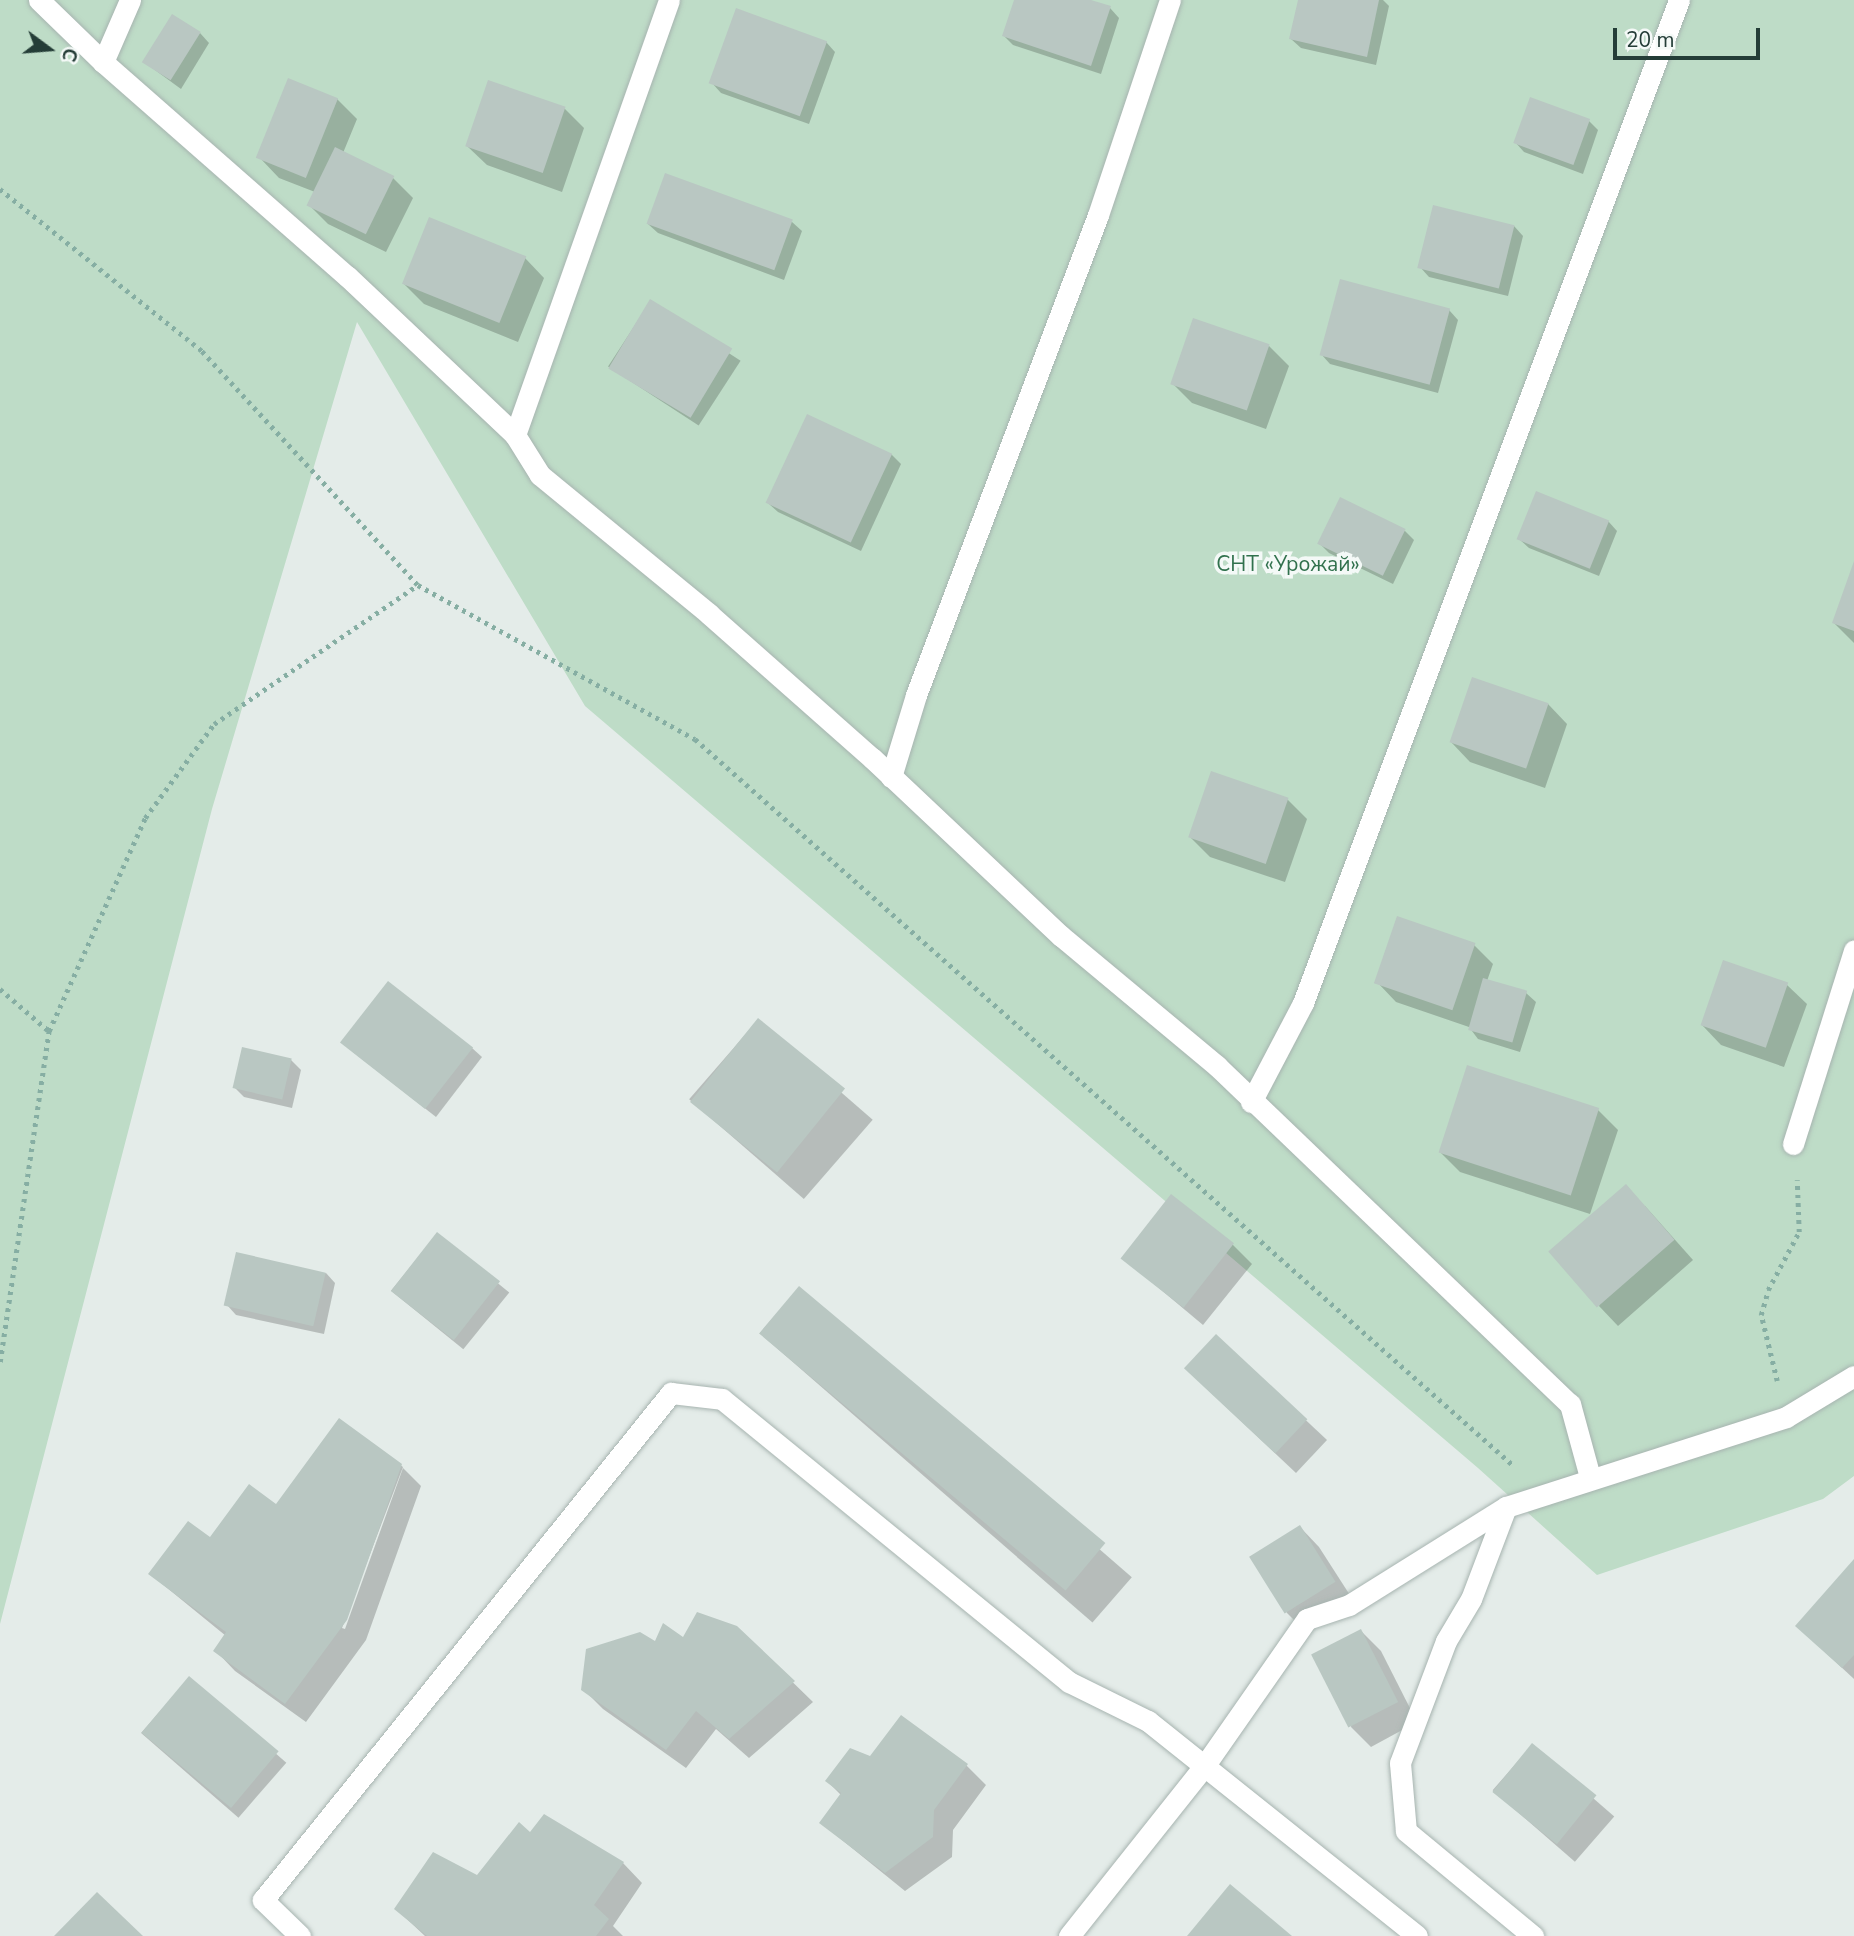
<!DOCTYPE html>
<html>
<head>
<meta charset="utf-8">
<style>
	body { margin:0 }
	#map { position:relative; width:1854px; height:1936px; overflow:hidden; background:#e4ece9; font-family:"Nunito Sans",sans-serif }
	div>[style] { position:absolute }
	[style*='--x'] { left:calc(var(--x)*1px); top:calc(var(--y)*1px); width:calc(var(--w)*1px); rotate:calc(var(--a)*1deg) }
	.green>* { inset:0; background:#bedcc7 }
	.shadow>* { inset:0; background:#0003; transform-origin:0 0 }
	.building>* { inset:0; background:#b9c7c2; transform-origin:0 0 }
	.path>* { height:4.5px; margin-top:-2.25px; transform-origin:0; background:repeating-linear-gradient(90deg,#86aea3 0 3.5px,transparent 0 8.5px) }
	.roads { filter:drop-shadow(0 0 2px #a7b4b0) drop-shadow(0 0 2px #a7b4b0) }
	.minor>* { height:21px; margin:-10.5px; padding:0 10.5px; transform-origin:10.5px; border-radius:10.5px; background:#fff }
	span { translate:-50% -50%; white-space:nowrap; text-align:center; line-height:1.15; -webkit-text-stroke:7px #f4f9f7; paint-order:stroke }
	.park-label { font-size:21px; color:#31714d }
	.north { position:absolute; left:14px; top:14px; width:70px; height:70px; -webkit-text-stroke:5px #f4f9f7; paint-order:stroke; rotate:106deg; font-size:19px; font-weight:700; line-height:28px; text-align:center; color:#243d37 }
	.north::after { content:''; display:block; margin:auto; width:24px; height:32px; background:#243d37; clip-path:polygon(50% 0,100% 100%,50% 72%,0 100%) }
	.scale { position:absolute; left:1613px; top:28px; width:147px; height:32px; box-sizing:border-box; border:4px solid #243d37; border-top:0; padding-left:9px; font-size:21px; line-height:24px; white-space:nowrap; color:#243d37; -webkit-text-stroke:5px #f4f9f7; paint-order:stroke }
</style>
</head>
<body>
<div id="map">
	<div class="green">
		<i style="clip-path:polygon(0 0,1854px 0,1854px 1476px,1823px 1499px,1597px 1575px,1478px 1468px,585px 706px,357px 322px,212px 809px,0 1624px)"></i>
	</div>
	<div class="shadow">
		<i style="clip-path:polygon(1015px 0,1085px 0,1110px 8px,1119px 18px,1101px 74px,1013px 45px,1004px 36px)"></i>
		<i style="clip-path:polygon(1300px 0,1383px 0,1389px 6px,1376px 65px,1301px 48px,1291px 39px)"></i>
		<i style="clip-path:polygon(200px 33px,209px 43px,181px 89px,144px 62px)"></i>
		<i style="clip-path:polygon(826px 42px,835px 52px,809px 124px,721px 93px,712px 83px)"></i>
		<i style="clip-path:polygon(337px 99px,357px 119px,343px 153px,393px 178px,413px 198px,386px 252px,328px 224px,308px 204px,315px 192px,279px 178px,260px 158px)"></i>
		<i style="clip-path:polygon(564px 108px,584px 128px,562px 192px,487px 165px,467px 146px)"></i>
		<i style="clip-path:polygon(1589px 121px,1598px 130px,1583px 174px,1524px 152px,1515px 142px)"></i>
		<i style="clip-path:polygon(792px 222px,802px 231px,784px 280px,658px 233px,648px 224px)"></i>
		<i style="clip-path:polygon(1514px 226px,1523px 236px,1508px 296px,1429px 277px,1420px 267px)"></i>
		<i style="clip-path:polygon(525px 258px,544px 278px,518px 342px,424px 304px,404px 284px)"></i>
		<i style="left:650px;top:302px;width:108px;height:77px;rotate:33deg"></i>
		<i style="clip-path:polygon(1449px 310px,1458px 320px,1438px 393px,1330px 364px,1321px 354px)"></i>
		<i style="clip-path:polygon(1269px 346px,1289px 366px,1266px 429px,1192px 403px,1172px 383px)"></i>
		<i style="clip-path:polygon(891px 454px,901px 464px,861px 551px,778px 512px,768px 503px)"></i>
		<i style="clip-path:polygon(1608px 521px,1617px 531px,1599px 576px,1529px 548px,1519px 539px)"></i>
		<i style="clip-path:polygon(1405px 531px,1414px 540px,1393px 584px,1329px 553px,1320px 544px)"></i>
		<i style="clip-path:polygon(1854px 565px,1854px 643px,1834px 623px)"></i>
		<i style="clip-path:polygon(1548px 704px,1567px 724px,1545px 788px,1470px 762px,1451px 742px)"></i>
		<i style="clip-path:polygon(1287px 799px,1307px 819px,1285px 882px,1210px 857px,1190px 837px)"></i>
		<i style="clip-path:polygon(1474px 945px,1493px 964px,1487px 981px,1526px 993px,1536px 1002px,1520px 1052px,1478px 1039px,1469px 1027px,1396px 1002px,1377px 982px)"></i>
		<i style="clip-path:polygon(1787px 985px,1807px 1004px,1784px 1067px,1721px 1045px,1702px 1025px)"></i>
		<i style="left:758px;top:1020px;width:152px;height:105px;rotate:41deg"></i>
		<i style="clip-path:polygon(472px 1048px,482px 1057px,436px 1117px,353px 1052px)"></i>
		<i style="clip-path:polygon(291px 1060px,301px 1070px,292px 1108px,244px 1097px,235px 1088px)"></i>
		<i style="clip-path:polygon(1598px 1110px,1618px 1130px,1590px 1214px,1460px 1172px,1440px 1152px)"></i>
		<i style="clip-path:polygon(1645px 1206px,1693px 1260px,1618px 1326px,1599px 1306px)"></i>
		<i style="left:437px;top:1234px;width:93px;height:73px;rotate:39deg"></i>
		<i style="clip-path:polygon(1232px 1244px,1252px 1264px,1203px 1325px,1123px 1258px)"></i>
		<i style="clip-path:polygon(326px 1273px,335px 1283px,324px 1334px,236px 1315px,227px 1305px)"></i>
		<i style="left:799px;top:1288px;width:441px;height:60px;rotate:41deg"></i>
		<i style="clip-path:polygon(1216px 1336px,1327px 1440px,1296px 1473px,1206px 1388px)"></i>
		<i style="clip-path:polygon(339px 1421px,403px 1467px,342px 1628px,345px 1629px,403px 1468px,421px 1486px,366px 1640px,306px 1722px,235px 1671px,216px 1651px,226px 1636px,150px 1574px,276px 1506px)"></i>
		<i style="clip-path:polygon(1300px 1527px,1319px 1547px,1355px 1603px,1307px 1633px,1287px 1613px,1252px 1557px)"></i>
		<i style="clip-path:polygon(1854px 1561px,1854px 1679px,1797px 1626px)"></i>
		<i style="clip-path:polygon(736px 1627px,813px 1702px,749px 1758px,716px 1729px,686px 1768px,603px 1709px,583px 1689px,655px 1644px)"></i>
		<i style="clip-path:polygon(1361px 1631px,1381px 1651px,1417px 1722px,1371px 1747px,1351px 1727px)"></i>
		<i style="left:189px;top:1678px;width:129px;height:73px;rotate:41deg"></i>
		<i style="left:1532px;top:1745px;width:109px;height:60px;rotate:41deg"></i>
		<i style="clip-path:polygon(871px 1758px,966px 1765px,986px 1785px,953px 1830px,952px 1857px,905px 1891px,821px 1823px,841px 1795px,827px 1781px)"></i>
		<i style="clip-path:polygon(530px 1834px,623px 1863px,642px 1883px,613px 1926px,623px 1936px,425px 1936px,396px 1909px,478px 1877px)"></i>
	</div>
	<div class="building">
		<i style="clip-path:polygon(1014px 0,1091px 0,1111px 6px,1091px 66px,1002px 36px)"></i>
		<i style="clip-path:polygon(1298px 0,1379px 0,1367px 57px,1289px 39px)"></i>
		<i style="left:736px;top:8px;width:97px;height:80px;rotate:20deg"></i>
		<i style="left:172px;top:14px;width:34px;height:57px;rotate:32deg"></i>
		<i style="left:288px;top:78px;width:54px;height:86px;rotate:22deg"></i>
		<i style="left:488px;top:80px;width:82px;height:70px;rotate:19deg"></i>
		<i style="left:1530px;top:97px;width:64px;height:49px;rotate:20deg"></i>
		<i style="left:335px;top:147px;width:66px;height:65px;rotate:26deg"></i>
		<i style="left:665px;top:173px;width:136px;height:54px;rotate:20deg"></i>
		<i style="left:1433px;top:205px;width:84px;height:65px;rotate:14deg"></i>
		<i style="left:429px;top:217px;width:105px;height:72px;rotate:22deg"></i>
		<i style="left:1340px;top:279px;width:114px;height:79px;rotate:15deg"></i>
		<i style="left:650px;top:299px;width:96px;height:81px;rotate:31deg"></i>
		<i style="left:1193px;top:318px;width:81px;height:70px;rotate:19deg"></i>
		<i style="left:807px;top:414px;width:94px;height:98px;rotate:25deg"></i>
		<i style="left:1536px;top:491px;width:79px;height:52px;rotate:22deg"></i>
		<i style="left:1340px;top:497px;width:73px;height:52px;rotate:26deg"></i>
		<i style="clip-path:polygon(1854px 561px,1854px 631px,1832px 623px)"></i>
		<i style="left:1472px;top:677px;width:81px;height:69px;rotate:19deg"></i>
		<i style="left:1211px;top:771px;width:82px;height:70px;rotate:19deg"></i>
		<i style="left:1397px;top:916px;width:83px;height:71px;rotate:19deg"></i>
		<i style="left:1723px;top:960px;width:69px;height:69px;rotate:19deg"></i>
		<i style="left:1483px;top:978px;width:46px;height:54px;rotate:16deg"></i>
		<i style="left:388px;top:981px;width:108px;height:78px;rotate:38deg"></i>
		<i style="left:758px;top:1018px;width:112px;height:108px;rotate:39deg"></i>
		<i style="left:242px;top:1047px;width:51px;height:42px;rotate:13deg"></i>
		<i style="left:1467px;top:1065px;width:139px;height:92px;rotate:18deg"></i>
		<i style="left:1626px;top:1184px;width:74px;height:103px;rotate:49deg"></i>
		<i style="left:1171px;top:1194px;width:80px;height:82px;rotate:38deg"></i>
		<i style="left:437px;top:1232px;width:80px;height:75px;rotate:38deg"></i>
		<i style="left:236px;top:1252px;width:92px;height:55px;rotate:13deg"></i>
		<i style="left:799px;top:1286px;width:400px;height:62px;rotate:40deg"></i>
		<i style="left:1216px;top:1334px;width:125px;height:47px;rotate:43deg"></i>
		<i style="clip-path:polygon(339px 1418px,402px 1464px,347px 1620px,285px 1704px,213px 1651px,226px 1632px,148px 1574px,188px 1521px,210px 1537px,249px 1484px,276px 1504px)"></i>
		<i style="left:1300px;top:1525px;width:67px;height:60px;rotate:58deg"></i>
		<i style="clip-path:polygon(1854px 1559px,1854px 1655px,1842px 1668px,1795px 1626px)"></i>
		<i style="clip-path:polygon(697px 1612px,737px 1626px,795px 1681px,729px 1739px,696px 1711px,666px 1750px,581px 1690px,586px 1649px,640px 1632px,655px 1641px,663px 1623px,683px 1637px)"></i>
		<i style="left:1361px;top:1629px;width:82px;height:56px;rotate:63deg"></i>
		<i style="left:189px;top:1676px;width:117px;height:74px;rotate:40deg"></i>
		<i style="clip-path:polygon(901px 1715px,968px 1764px,934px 1810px,933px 1837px,885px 1873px,819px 1823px,841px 1793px,825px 1781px,850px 1748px,870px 1756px)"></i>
		<i style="left:1532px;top:1743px;width:83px;height:63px;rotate:39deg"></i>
		<i style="clip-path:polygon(544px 1814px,624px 1862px,594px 1905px,609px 1919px,596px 1936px,427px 1936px,394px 1909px,433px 1852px,477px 1875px,519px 1822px,530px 1832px)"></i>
		<i style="clip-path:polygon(1230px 1884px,1292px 1936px,1187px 1936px)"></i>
		<i style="clip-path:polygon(97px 1892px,143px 1936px,54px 1936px)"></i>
	</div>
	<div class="path">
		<i style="--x:0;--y:189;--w:259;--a:38.7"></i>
		<i style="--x:202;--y:351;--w:318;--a:47.3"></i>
		<i style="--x:418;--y:585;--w:317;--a:29.1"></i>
		<i style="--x:695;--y:739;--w:1095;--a:41.59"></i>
		<i style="--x:0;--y:989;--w:65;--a:40.6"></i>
		<i style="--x:0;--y:1362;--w:335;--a:-81.6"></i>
		<i style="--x:49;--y:1031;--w:234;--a:-65.7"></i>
		<i style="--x:145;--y:818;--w:117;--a:-53.7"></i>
		<i style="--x:214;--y:724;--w:247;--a:-34.3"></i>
		<i style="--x:1777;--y:1381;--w:68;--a:-103.6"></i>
		<i style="--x:1761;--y:1315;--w:26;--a:-74"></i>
		<i style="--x:1768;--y:1290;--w:66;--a:-61.9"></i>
		<i style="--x:1799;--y:1232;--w:52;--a:-92.2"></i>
	</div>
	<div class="roads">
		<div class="minor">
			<i style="--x:39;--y:0;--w:89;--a:44.1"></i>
			<i style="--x:130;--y:0;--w:68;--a:113.5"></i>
			<i style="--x:103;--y:62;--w:325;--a:41.3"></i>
			<i style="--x:347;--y:276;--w:231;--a:43.4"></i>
			<i style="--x:515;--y:435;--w:47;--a:58"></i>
			<i style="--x:540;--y:475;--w:219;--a:39.4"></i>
			<i style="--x:709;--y:614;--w:217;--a:41.5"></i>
			<i style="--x:872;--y:758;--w:260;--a:43.3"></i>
			<i style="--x:1061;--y:936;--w:203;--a:39.8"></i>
			<i style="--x:1217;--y:1066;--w:489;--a:43.8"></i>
			<i style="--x:1570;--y:1404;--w:76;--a:74.7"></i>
			<i style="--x:515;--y:435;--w:461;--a:-70.5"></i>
			<i style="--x:891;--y:777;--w:86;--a:-73"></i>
			<i style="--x:916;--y:695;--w:513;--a:-69.23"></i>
			<i style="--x:1098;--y:215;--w:227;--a:-71.5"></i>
			<i style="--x:1251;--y:1102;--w:112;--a:-62.3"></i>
			<i style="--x:1303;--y:1003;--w:1071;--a:-69.45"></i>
			<i style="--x:1793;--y:1144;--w:203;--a:-72.5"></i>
			<i style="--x:1506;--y:1507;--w:98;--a:110.8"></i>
			<i style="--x:1471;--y:1599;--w:49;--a:120.8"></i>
			<i style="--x:1446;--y:1641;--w:130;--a:110.7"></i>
			<i style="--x:1400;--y:1763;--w:68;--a:85"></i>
			<i style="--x:1406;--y:1831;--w:165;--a:39.6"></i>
			<i style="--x:300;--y:1936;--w:52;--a:-135.8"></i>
			<i style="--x:263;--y:1900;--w:651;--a:-51.18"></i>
			<i style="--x:671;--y:1393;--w:51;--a:6.7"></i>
			<i style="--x:722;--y:1399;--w:448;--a:39.2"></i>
			<i style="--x:1069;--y:1682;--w:88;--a:26.3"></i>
			<i style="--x:1148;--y:1721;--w:344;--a:38.6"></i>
			<i style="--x:1069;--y:1936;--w:218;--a:-51.5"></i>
			<i style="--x:1205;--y:1765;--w:178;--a:-55.1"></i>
			<i style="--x:1307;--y:1619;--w:44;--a:-18.4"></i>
			<i style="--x:1349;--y:1605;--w:185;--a:-32"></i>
			<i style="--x:1506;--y:1507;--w:294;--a:-17.8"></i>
			<i style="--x:1786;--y:1417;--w:79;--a:-31.1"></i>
		</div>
	</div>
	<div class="park-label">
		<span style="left:1288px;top:564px">СНТ «Урожай»</span>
	</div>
	<div class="north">С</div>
	<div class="scale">20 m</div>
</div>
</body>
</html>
